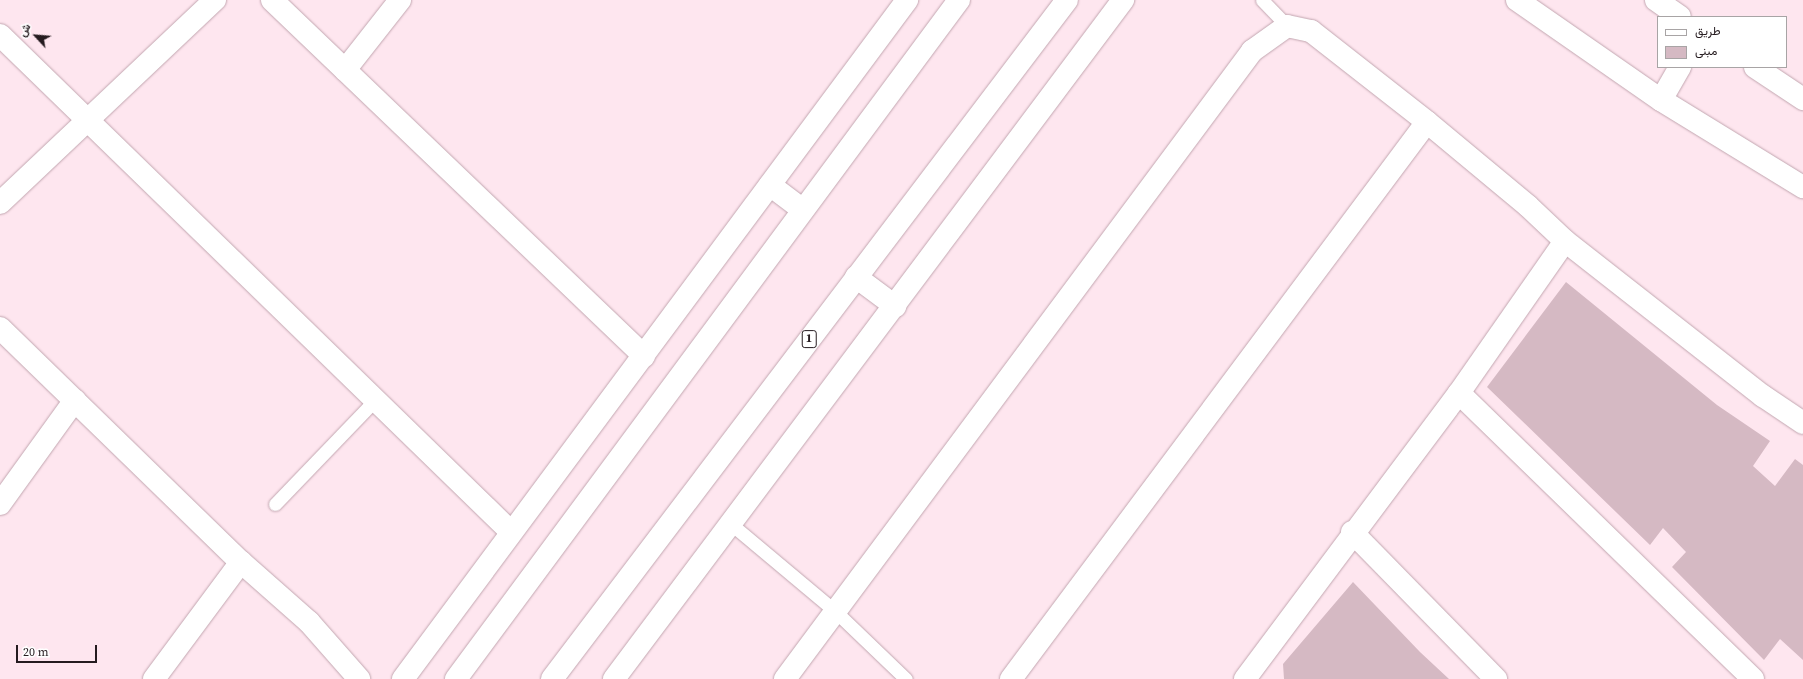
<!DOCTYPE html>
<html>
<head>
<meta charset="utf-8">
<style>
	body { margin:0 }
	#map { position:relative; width:1803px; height:679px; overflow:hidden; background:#fee6ef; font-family:"Source Serif 4",Vazirmatn,serif }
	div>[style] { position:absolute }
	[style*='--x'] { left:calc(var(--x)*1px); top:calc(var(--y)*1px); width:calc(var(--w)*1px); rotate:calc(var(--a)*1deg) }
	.building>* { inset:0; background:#d5b9c3 }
	.roads { filter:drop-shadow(0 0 1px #c2a6b0) drop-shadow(0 0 1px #c2a6b0) }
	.lane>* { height:13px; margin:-6.5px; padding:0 6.5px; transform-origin:6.5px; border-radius:6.5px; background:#fff }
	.street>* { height:22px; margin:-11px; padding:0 11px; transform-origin:11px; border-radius:11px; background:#fff }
	.secondary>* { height:22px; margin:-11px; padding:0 11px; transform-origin:11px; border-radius:11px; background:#fff }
	.highway>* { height:22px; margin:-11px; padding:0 11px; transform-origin:11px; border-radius:11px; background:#fff }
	span { translate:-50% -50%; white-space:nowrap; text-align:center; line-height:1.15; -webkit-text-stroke:3px #fff; paint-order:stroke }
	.shield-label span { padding:1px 3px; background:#fff; border:1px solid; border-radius:3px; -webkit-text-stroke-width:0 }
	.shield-label { font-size:12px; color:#251b1f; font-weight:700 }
	.legend { position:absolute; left:1657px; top:16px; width:130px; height:52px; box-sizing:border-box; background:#fff; border:1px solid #a8a4a5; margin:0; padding:5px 7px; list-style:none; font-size:12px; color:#251b1f }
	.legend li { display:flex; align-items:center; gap:8px; height:20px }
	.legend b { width:20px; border:1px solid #a8a4a5 }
	.north { position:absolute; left:16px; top:16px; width:40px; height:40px; -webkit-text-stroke:3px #fff; paint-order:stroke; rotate:296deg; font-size:11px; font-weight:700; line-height:16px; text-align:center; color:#251b1f }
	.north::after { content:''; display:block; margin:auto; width:14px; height:18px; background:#251b1f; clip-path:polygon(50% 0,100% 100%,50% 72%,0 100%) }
	.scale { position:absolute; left:16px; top:645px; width:81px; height:18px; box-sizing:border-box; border:2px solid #251b1f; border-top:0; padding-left:5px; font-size:12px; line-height:14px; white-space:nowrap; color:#251b1f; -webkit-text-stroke:3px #fff; paint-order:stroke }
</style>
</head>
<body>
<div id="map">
	<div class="building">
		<i style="clip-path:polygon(1566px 282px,1717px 405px,1770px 441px,1753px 466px,1775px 486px,1795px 459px,1803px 465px,1803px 660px,1780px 639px,1764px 660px,1672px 567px,1686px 552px,1663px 528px,1650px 545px,1487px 387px)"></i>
		<i style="clip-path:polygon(1353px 582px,1420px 652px,1449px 679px,1284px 679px,1283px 664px)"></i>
	</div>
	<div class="roads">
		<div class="lane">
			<i style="--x:1262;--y:0;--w:36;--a:46"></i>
			<i style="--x:275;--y:504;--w:143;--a:-46.1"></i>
			<i style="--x:731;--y:524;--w:136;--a:39.9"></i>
			<i style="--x:835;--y:611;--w:98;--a:43.8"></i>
		</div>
		<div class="street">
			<i style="--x:272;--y:0;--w:515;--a:43.74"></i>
			<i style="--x:0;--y:35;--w:713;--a:44.2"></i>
			<i style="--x:345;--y:70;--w:89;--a:-51.8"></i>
			<i style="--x:0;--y:203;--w:296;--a:-43.4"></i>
			<i style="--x:0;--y:328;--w:336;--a:44.2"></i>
			<i style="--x:241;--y:562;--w:91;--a:41.4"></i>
			<i style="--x:309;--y:622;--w:76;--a:48.7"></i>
			<i style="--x:1459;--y:393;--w:410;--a:44.2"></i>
			<i style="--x:0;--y:504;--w:128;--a:-54.2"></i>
			<i style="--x:1352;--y:532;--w:206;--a:45.6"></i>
			<i style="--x:154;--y:679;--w:146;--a:-53.4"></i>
			<i style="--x:785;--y:679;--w:783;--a:-53.36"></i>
			<i style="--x:1252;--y:51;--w:43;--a:-35.5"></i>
			<i style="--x:1287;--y:26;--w:25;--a:12"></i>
			<i style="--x:1311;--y:31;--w:147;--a:38.1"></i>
			<i style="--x:1427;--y:122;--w:131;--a:39.7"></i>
			<i style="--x:1528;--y:206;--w:51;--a:43.4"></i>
			<i style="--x:1565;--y:241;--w:251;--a:38.1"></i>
			<i style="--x:1763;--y:396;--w:48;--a:34"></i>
			<i style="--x:1011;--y:679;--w:695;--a:-53.25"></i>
			<i style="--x:1245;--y:679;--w:357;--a:-53.2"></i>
			<i style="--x:1459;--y:393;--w:185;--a:-55.1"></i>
		</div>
		<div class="secondary">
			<i style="--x:1517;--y:0;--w:175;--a:34.8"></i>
			<i style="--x:1661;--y:100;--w:167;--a:31.5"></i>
			<i style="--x:1656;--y:0;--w:29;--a:35"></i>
			<i style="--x:1755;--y:67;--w:58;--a:33.7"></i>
			<i style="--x:1661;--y:100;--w:38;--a:-60"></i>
			<i style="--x:403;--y:679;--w:846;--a:-53.41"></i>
			<i style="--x:614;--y:679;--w:849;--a:-53.14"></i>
		</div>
		<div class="highway">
			<i style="--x:770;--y:185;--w:41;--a:37.1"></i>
			<i style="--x:856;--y:277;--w:49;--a:36.6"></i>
			<i style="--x:456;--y:679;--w:845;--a:-53.47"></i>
			<i style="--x:552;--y:679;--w:852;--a:-52.82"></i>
		</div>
	</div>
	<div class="shield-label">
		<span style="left:809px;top:339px">1</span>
	</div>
	<ul class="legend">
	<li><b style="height:5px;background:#fff"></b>طريق</li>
	<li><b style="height:11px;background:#d5b9c3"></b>مبنى</li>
	</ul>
	<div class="north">ش</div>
	<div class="scale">20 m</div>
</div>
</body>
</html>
